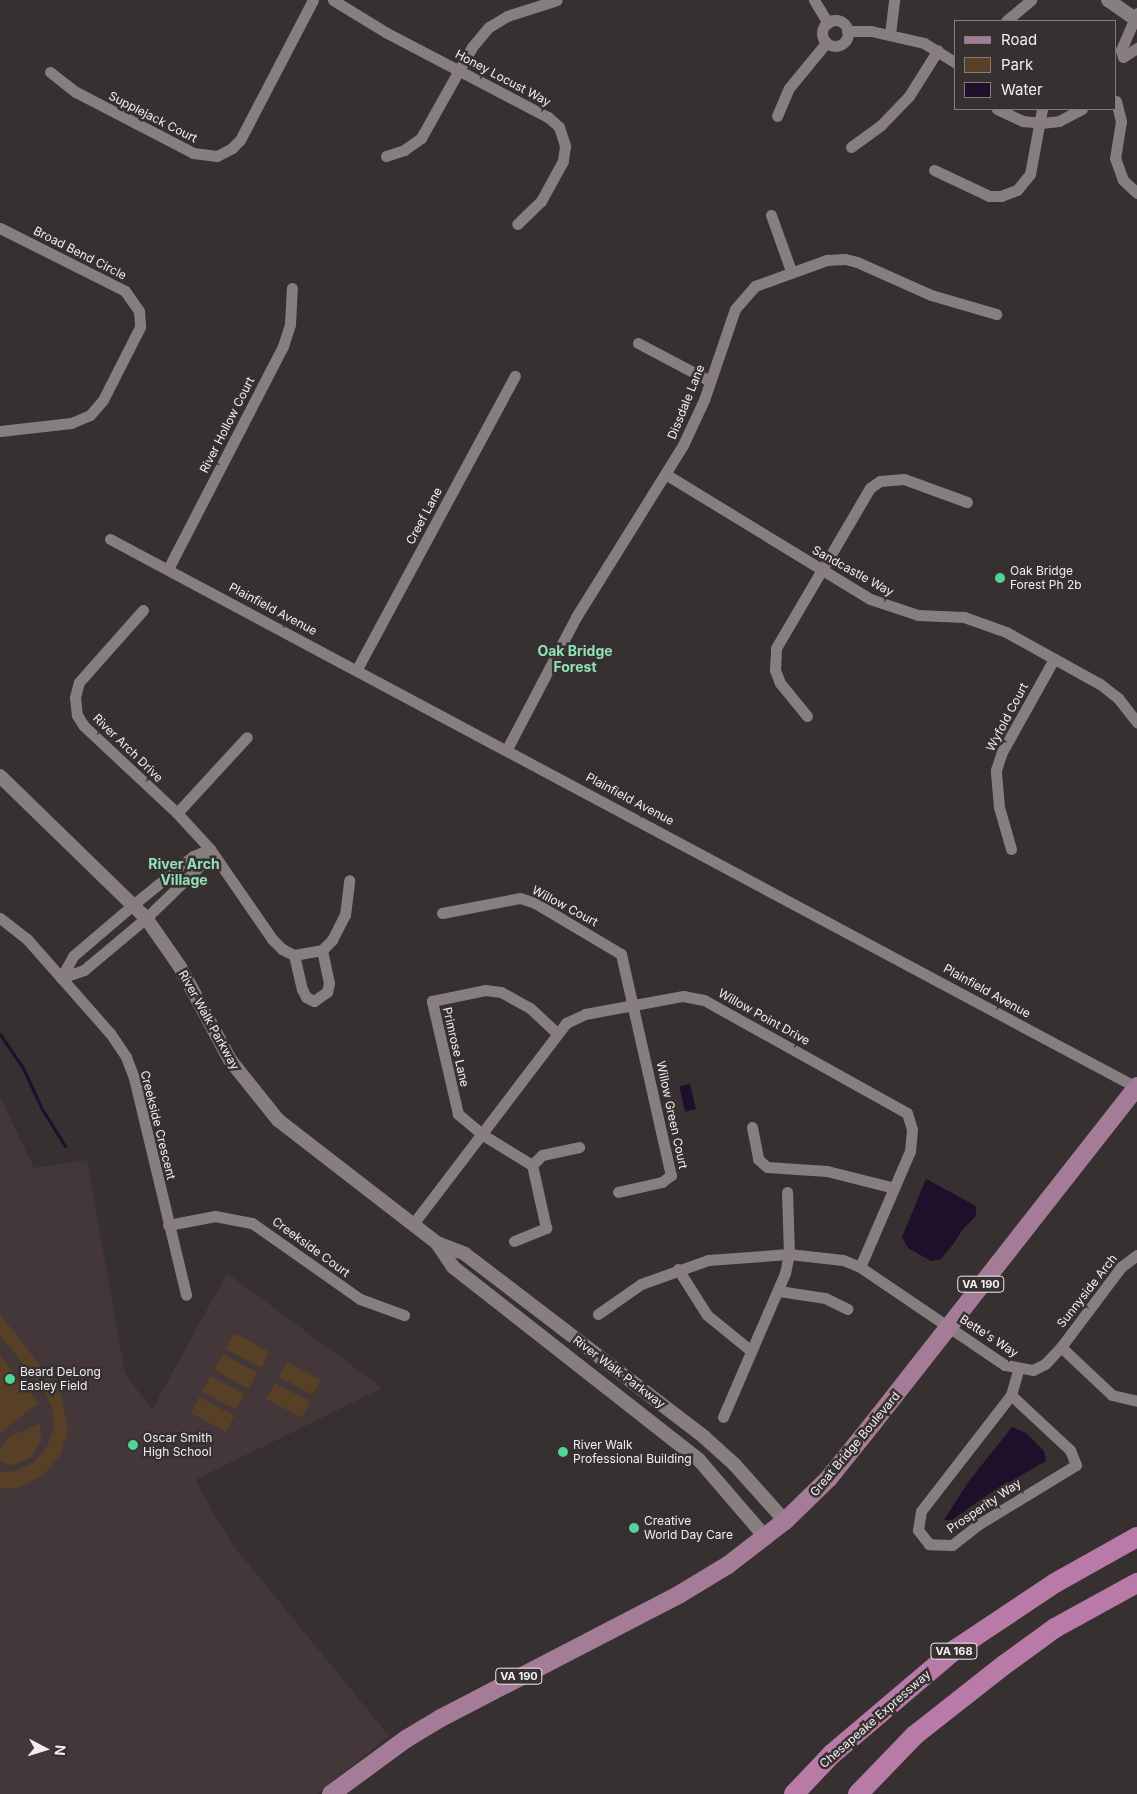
<!DOCTYPE html>
<html>
<head>
<meta charset="utf-8">
<style>
	body { margin:0 }
	#map { position:relative; width:1137px; height:1794px; overflow:hidden; background:#363031; font-family:Inter,sans-serif }
	div>[style] { position:absolute }
	[style*='--x'] { left:calc(var(--x)*1px); top:calc(var(--y)*1px); width:calc(var(--w)*1px); rotate:calc(var(--a)*1deg) }
	.built>* { inset:0; background:#443739 }
	.green>* { inset:0; background:#574026; transform-origin:0 0 }
	.water>* { inset:0; background:#1e0f2a; transform-origin:0 0 }
	.stream>* { height:3px; margin:-1.5px; padding:0 1.5px; transform-origin:1.5px; border-radius:1.5px; background:#1e0f2a }
	.minor>* { height:11px; margin:-5.5px; padding:0 5.5px; transform-origin:5.5px; border-radius:5.5px; background:#867e7f }
	.minor>.ring { margin:-5.5px; padding:0; box-sizing:content-box; background:none; border:11px solid #867e7f; border-radius:50% }
	.tertiary>* { height:14px; margin:-7px; padding:0 7px; transform-origin:7px; border-radius:7px; background:#867e7f }
	.primary>* { height:18px; margin:-9px; padding:0 9px; transform-origin:9px; border-radius:9px; background:#a57c98 }
	.motorway>* { height:20px; margin:-10px; padding:0 10px; transform-origin:10px; border-radius:10px; background:#b97aa8 }
	.dots>* { width:14px; height:14px; translate:-50% -50%; box-sizing:border-box; border:2px solid #363031; border-radius:50% }
	span { translate:-50% -50%; white-space:nowrap; text-align:center; line-height:1.15; -webkit-text-stroke:5px #363031; paint-order:stroke }
	.shield-label span { padding:1px 4px; background:#363031; border:1px solid; border-radius:4px; -webkit-text-stroke-width:0 }
	.shield-label { font-size:11px; color:#f3eeef; font-weight:700 }
	.street-label { font-size:12px; color:#f3eeef }
	.poi-label { font-size:12px; color:#f3eeef }
	.left { translate:0 -50%; text-align:left }
	.neighbourhood-label { font-size:14px; color:#91e1b6; font-weight:700 }
	.legend { position:absolute; left:954px; top:20px; width:162px; height:90px; box-sizing:border-box; background:#363031; border:1px solid #827c7d; margin:0; padding:6px 9px; list-style:none; font-size:15px; color:#f3eeef }
	.legend li { display:flex; align-items:center; gap:10px; height:25px }
	.legend b { width:25px; border:1px solid #827c7d }
	.north { position:absolute; left:20px; top:1724px; width:50px; height:50px; -webkit-text-stroke:4px #363031; paint-order:stroke; rotate:95deg; font-size:14px; font-weight:700; line-height:20px; text-align:center; color:#f3eeef }
	.north::after { content:''; display:block; margin:auto; width:18px; height:22px; background:#f3eeef; clip-path:polygon(50% 0,100% 100%,50% 72%,0 100%) }
</style>
</head>
<body>
<div id="map">
	<div class="built">
		<i style="clip-path:polygon(0 1097px,34px 1168px,87px 1160px,125px 1373px,152px 1410px,227px 1273px,382px 1388px,195px 1480px,231px 1543px,389px 1736px,317px 1794px,0 1794px)"></i>
	</div>
	<div class="green">
		<i style="clip-path:polygon(0 1314px,60px 1391px,68px 1430px,60px 1455px,43px 1475px,20px 1487px,0 1489px,0 1472px,16px 1471px,34px 1462px,47px 1447px,54px 1427px,52px 1407px,43px 1389px,0 1335px)"></i>
		<i style="left:234px;top:1333px;width:40px;height:18px;rotate:28deg"></i>
		<i style="left:223px;top:1354px;width:39px;height:18px;rotate:29deg"></i>
		<i style="clip-path:polygon(0 1355px,38px 1403px,0 1433px)"></i>
		<i style="left:287px;top:1362px;width:38px;height:17px;rotate:28deg"></i>
		<i style="left:210px;top:1376px;width:39px;height:18px;rotate:27deg"></i>
		<i style="left:275px;top:1383px;width:40px;height:18px;rotate:28deg"></i>
		<i style="left:199px;top:1397px;width:40px;height:18px;rotate:28deg"></i>
		<i style="clip-path:polygon(40px 1424px,41px 1441px,31px 1458px,12px 1465px,0 1461px,0 1450px,10px 1436px)"></i>
	</div>
	<div class="water">
		<i style="left:690px;top:1084px;width:26px;height:11px;rotate:77deg"></i>
		<i style="clip-path:polygon(926px 1179px,976px 1206px,976px 1216px,963px 1229px,954px 1243px,941px 1259px,931px 1261px,908px 1248px,902px 1237px)"></i>
		<i style="clip-path:polygon(1012px 1427px,1026px 1433px,1044px 1451px,1046px 1461px,987px 1495px,952px 1520px,944px 1520px,969px 1481px)"></i>
	</div>
	<div class="stream">
		<i style="--x:0;--y:1034;--w:41;--a:55.9"></i>
		<i style="--x:23;--y:1068;--w:45;--a:65.1"></i>
		<i style="--x:42;--y:1109;--w:44;--a:58.1"></i>
	</div>
	<div class="minor">
		<i style="--x:333;--y:0;--w:63;--a:31.4"></i>
		<i style="--x:387;--y:33;--w:182;--a:27.6"></i>
		<i style="--x:548;--y:117;--w:15;--a:42"></i>
		<i style="--x:559;--y:127;--w:20;--a:72"></i>
		<i style="--x:565;--y:146;--w:15;--a:98"></i>
		<i style="--x:563;--y:161;--w:46;--a:118.8"></i>
		<i style="--x:541;--y:201;--w:33;--a:136"></i>
		<i style="--x:814;--y:0;--w:27;--a:59"></i>
		<i style="--x:1137;--y:13;--w:40;--a:113.4"></i>
		<i style="--x:1121;--y:50;--w:7;--a:74"></i>
		<i style="--x:1123;--y:57;--w:17;--a:-33"></i>
		<i class="ring" style="left:822px;top:20px;width:15px;height:15px"></i>
		<i style="--x:1006;--y:21;--w:33;--a:-40"></i>
		<i style="--x:847;--y:31;--w:24;--a:0"></i>
		<i style="--x:871;--y:31;--w:54;--a:12.8"></i>
		<i style="--x:924;--y:43;--w:38;--a:32"></i>
		<i style="--x:890;--y:34;--w:34;--a:-83"></i>
		<i style="--x:50;--y:72;--w:33;--a:38"></i>
		<i style="--x:76;--y:92;--w:132;--a:27.5"></i>
		<i style="--x:193;--y:153;--w:24;--a:7"></i>
		<i style="--x:217;--y:156;--w:17;--a:-28"></i>
		<i style="--x:232;--y:148;--w:11;--a:-45"></i>
		<i style="--x:240;--y:140;--w:158;--a:-62.5"></i>
		<i style="--x:1116;--y:101;--w:21;--a:76"></i>
		<i style="--x:1121;--y:121;--w:37;--a:99"></i>
		<i style="--x:1115;--y:158;--w:23;--a:70"></i>
		<i style="--x:1123;--y:180;--w:19;--a:43"></i>
		<i style="--x:997;--y:109;--w:29;--a:25"></i>
		<i style="--x:1023;--y:121;--w:18;--a:6"></i>
		<i style="--x:1041;--y:123;--w:18;--a:-6"></i>
		<i style="--x:1059;--y:121;--w:26;--a:-28"></i>
		<i style="--x:777;--y:116;--w:30;--a:-67"></i>
		<i style="--x:789;--y:88;--w:58;--a:-50.6"></i>
		<i style="--x:851;--y:147;--w:37;--a:-36"></i>
		<i style="--x:881;--y:125;--w:40;--a:-46"></i>
		<i style="--x:909;--y:96;--w:54;--a:-57.8"></i>
		<i style="--x:386;--y:156;--w:19;--a:-18"></i>
		<i style="--x:404;--y:150;--w:21;--a:-35"></i>
		<i style="--x:421;--y:138;--w:104;--a:-60.7"></i>
		<i style="--x:472;--y:47;--w:26;--a:-50"></i>
		<i style="--x:489;--y:27;--w:21;--a:-31"></i>
		<i style="--x:507;--y:16;--w:52;--a:-17.7"></i>
		<i style="--x:934;--y:170;--w:61;--a:25.3"></i>
		<i style="--x:989;--y:196;--w:12;--a:0"></i>
		<i style="--x:1001;--y:196;--w:17;--a:-21"></i>
		<i style="--x:1017;--y:190;--w:21;--a:-51"></i>
		<i style="--x:1030;--y:174;--w:66;--a:-79.5"></i>
		<i style="--x:771;--y:215;--w:59;--a:70.3"></i>
		<i style="--x:0;--y:228;--w:140;--a:26.7"></i>
		<i style="--x:125;--y:291;--w:24;--a:55"></i>
		<i style="--x:139;--y:311;--w:16;--a:86"></i>
		<i style="--x:140;--y:327;--w:82;--a:116.9"></i>
		<i style="--x:103;--y:400;--w:20;--a:131"></i>
		<i style="--x:90;--y:415;--w:21;--a:157"></i>
		<i style="--x:71;--y:423;--w:71;--a:173.6"></i>
		<i style="--x:638;--y:343;--w:81;--a:27.8"></i>
		<i style="--x:667;--y:475;--w:238;--a:31.4"></i>
		<i style="--x:870;--y:599;--w:51;--a:18.4"></i>
		<i style="--x:918;--y:615;--w:46;--a:2.5"></i>
		<i style="--x:964;--y:617;--w:45;--a:19.7"></i>
		<i style="--x:1006;--y:632;--w:107;--a:29"></i>
		<i style="--x:1100;--y:684;--w:23;--a:38"></i>
		<i style="--x:1118;--y:698;--w:31;--a:52"></i>
		<i style="--x:110;--y:539;--w:1163;--a:28.11"></i>
		<i style="--x:168;--y:569;--w:251;--a:-62.7"></i>
		<i style="--x:283;--y:346;--w:23;--a:-72"></i>
		<i style="--x:290;--y:324;--w:36;--a:-87"></i>
		<i style="--x:143;--y:610;--w:96;--a:131.6"></i>
		<i style="--x:79;--y:682;--w:16;--a:105"></i>
		<i style="--x:75;--y:697;--w:18;--a:84"></i>
		<i style="--x:77;--y:715;--w:13;--a:58"></i>
		<i style="--x:84;--y:726;--w:127;--a:43.1"></i>
		<i style="--x:177;--y:813;--w:49;--a:47.5"></i>
		<i style="--x:210;--y:849;--w:109;--a:55.4"></i>
		<i style="--x:272;--y:939;--w:14;--a:45"></i>
		<i style="--x:282;--y:949;--w:13;--a:27"></i>
		<i style="--x:294;--y:955;--w:28;--a:-10"></i>
		<i style="--x:322;--y:950;--w:14;--a:-45"></i>
		<i style="--x:332;--y:940;--w:28;--a:-63"></i>
		<i style="--x:345;--y:915;--w:35;--a:-83"></i>
		<i style="--x:357;--y:669;--w:333;--a:-61.7"></i>
		<i style="--x:807;--y:716;--w:43;--a:-129.3"></i>
		<i style="--x:780;--y:683;--w:14;--a:-111"></i>
		<i style="--x:775;--y:670;--w:22;--a:-87"></i>
		<i style="--x:776;--y:648;--w:186;--a:-59.6"></i>
		<i style="--x:870;--y:488;--w:12;--a:-35"></i>
		<i style="--x:880;--y:481;--w:24;--a:-5"></i>
		<i style="--x:904;--y:479;--w:67;--a:20.1"></i>
		<i style="--x:507;--y:749;--w:149;--a:-62.4"></i>
		<i style="--x:576;--y:617;--w:203;--a:-58.1"></i>
		<i style="--x:683;--y:445;--w:50;--a:-65"></i>
		<i style="--x:704;--y:400;--w:96;--a:-71.2"></i>
		<i style="--x:735;--y:309;--w:30;--a:-49"></i>
		<i style="--x:755;--y:286;--w:77;--a:-19.9"></i>
		<i style="--x:827;--y:260;--w:18;--a:-3"></i>
		<i style="--x:845;--y:259;--w:12;--a:14"></i>
		<i style="--x:857;--y:262;--w:81;--a:24"></i>
		<i style="--x:931;--y:295;--w:68;--a:16.3"></i>
		<i style="--x:177;--y:813;--w:103;--a:-47.4"></i>
		<i style="--x:210;--y:849;--w:16;--a:117"></i>
		<i style="--x:203;--y:863;--w:79;--a:136"></i>
		<i style="--x:146;--y:918;--w:81;--a:140"></i>
		<i style="--x:84;--y:970;--w:24;--a:161"></i>
		<i style="--x:61;--y:978;--w:25;--a:-61"></i>
		<i style="--x:73;--y:956;--w:80;--a:-40.4"></i>
		<i style="--x:134;--y:904;--w:76;--a:-39.1"></i>
		<i style="--x:193;--y:856;--w:18;--a:-22"></i>
		<i style="--x:1011;--y:849;--w:44;--a:-105.9"></i>
		<i style="--x:999;--y:807;--w:37;--a:-95"></i>
		<i style="--x:996;--y:770;--w:19;--a:-72"></i>
		<i style="--x:1002;--y:752;--w:107;--a:-60.8"></i>
		<i style="--x:442;--y:913;--w:79;--a:-10.9"></i>
		<i style="--x:520;--y:898;--w:16;--a:18"></i>
		<i style="--x:535;--y:903;--w:100;--a:30.7"></i>
		<i style="--x:621;--y:954;--w:227;--a:77.3"></i>
		<i style="--x:671;--y:1175;--w:11;--a:142"></i>
		<i style="--x:662;--y:1182;--w:45;--a:167.2"></i>
		<i style="--x:0;--y:918;--w:34;--a:38"></i>
		<i style="--x:27;--y:939;--w:125;--a:48.6"></i>
		<i style="--x:110;--y:1033;--w:29;--a:56"></i>
		<i style="--x:126;--y:1057;--w:22;--a:69"></i>
		<i style="--x:134;--y:1078;--w:223;--a:76.5"></i>
		<i style="--x:294;--y:955;--w:35;--a:77"></i>
		<i style="--x:302;--y:989;--w:9;--a:63"></i>
		<i style="--x:306;--y:997;--w:9;--a:27"></i>
		<i style="--x:314;--y:1001;--w:16;--a:-35"></i>
		<i style="--x:327;--y:992;--w:9;--a:-77"></i>
		<i style="--x:329;--y:983;--w:34;--a:-102"></i>
		<i style="--x:752;--y:1127;--w:33;--a:79"></i>
		<i style="--x:758;--y:1159;--w:12;--a:42"></i>
		<i style="--x:767;--y:1167;--w:60;--a:3.8"></i>
		<i style="--x:827;--y:1171;--w:69;--a:14.2"></i>
		<i style="--x:532;--y:1165;--w:14;--a:-45"></i>
		<i style="--x:542;--y:1155;--w:38;--a:-12"></i>
		<i style="--x:413;--y:1224;--w:253;--a:-52.7"></i>
		<i style="--x:566;--y:1023;--w:21;--a:-25"></i>
		<i style="--x:585;--y:1014;--w:100;--a:-10.4"></i>
		<i style="--x:683;--y:996;--w:21;--a:11"></i>
		<i style="--x:704;--y:1000;--w:232;--a:29.1"></i>
		<i style="--x:907;--y:1113;--w:17;--a:73"></i>
		<i style="--x:912;--y:1129;--w:22;--a:95"></i>
		<i style="--x:910;--y:1151;--w:126;--a:113.3"></i>
		<i style="--x:168;--y:1225;--w:48;--a:-10.8"></i>
		<i style="--x:215;--y:1216;--w:38;--a:11"></i>
		<i style="--x:252;--y:1223;--w:132;--a:35.1"></i>
		<i style="--x:360;--y:1299;--w:47;--a:20"></i>
		<i style="--x:514;--y:1241;--w:35;--a:-22"></i>
		<i style="--x:546;--y:1228;--w:65;--a:-102.5"></i>
		<i style="--x:532;--y:1165;--w:57;--a:-148.5"></i>
		<i style="--x:483;--y:1135;--w:33;--a:-140"></i>
		<i style="--x:458;--y:1114;--w:116;--a:-103"></i>
		<i style="--x:432;--y:1001;--w:54;--a:-11.7"></i>
		<i style="--x:485;--y:990;--w:16;--a:7"></i>
		<i style="--x:501;--y:992;--w:33;--a:29"></i>
		<i style="--x:530;--y:1008;--w:35;--a:43"></i>
		<i style="--x:678;--y:1269;--w:54;--a:57.8"></i>
		<i style="--x:707;--y:1315;--w:55;--a:39.1"></i>
		<i style="--x:779;--y:1291;--w:47;--a:8.7"></i>
		<i style="--x:825;--y:1298;--w:25;--a:26"></i>
		<i style="--x:598;--y:1314;--w:52;--a:-34.9"></i>
		<i style="--x:641;--y:1284;--w:71;--a:-19.7"></i>
		<i style="--x:708;--y:1260;--w:81;--a:-4.2"></i>
		<i style="--x:789;--y:1254;--w:54;--a:6.3"></i>
		<i style="--x:843;--y:1260;--w:18;--a:22"></i>
		<i style="--x:860;--y:1267;--w:175;--a:34.1"></i>
		<i style="--x:1005;--y:1365;--w:28;--a:10"></i>
		<i style="--x:1033;--y:1370;--w:13;--a:-27"></i>
		<i style="--x:1045;--y:1364;--w:23;--a:-47"></i>
		<i style="--x:1061;--y:1347;--w:70;--a:43.3"></i>
		<i style="--x:1112;--y:1395;--w:26;--a:13"></i>
		<i style="--x:1061;--y:1347;--w:100;--a:-53.1"></i>
		<i style="--x:1121;--y:1267;--w:20;--a:-37"></i>
		<i style="--x:1011;--y:1395;--w:81;--a:43"></i>
		<i style="--x:1070;--y:1450;--w:16;--a:68"></i>
		<i style="--x:1076;--y:1465;--w:114;--a:148.7"></i>
		<i style="--x:979;--y:1524;--w:34;--a:142"></i>
		<i style="--x:952;--y:1545;--w:23;--a:-178"></i>
		<i style="--x:929;--y:1544;--w:18;--a:-128"></i>
		<i style="--x:918;--y:1530;--w:19;--a:-81"></i>
		<i style="--x:921;--y:1511;--w:147;--a:-52.2"></i>
		<i style="--x:1011;--y:1395;--w:26;--a:-74"></i>
		<i style="--x:723;--y:1417;--w:157;--a:-66.7"></i>
		<i style="--x:785;--y:1273;--w:19;--a:-78"></i>
		<i style="--x:789;--y:1254;--w:62;--a:-91.8"></i>
	</div>
	<div class="tertiary">
		<i style="--x:1108;--y:0;--w:35;--a:35"></i>
		<i style="--x:0;--y:776;--w:204;--a:44.2"></i>
		<i style="--x:146;--y:918;--w:60;--a:55.2"></i>
		<i style="--x:180;--y:967;--w:106;--a:61.7"></i>
		<i style="--x:230;--y:1060;--w:77;--a:51.3"></i>
		<i style="--x:278;--y:1120;--w:201;--a:37.7"></i>
		<i style="--x:437;--y:1243;--w:30;--a:21"></i>
		<i style="--x:465;--y:1254;--w:301;--a:37.4"></i>
		<i style="--x:704;--y:1437;--w:40;--a:42"></i>
		<i style="--x:734;--y:1464;--w:76;--a:48.2"></i>
		<i style="--x:437;--y:1243;--w:29;--a:56"></i>
		<i style="--x:453;--y:1267;--w:313;--a:38.1"></i>
		<i style="--x:699;--y:1460;--w:103;--a:49.3"></i>
	</div>
	<div class="primary">
		<i style="--x:331;--y:1794;--w:93;--a:-36.3"></i>
		<i style="--x:406;--y:1739;--w:41;--a:-31"></i>
		<i style="--x:441;--y:1718;--w:269;--a:-27.4"></i>
		<i style="--x:680;--y:1594;--w:56;--a:-31.1"></i>
		<i style="--x:728;--y:1565;--w:72;--a:-37.7"></i>
		<i style="--x:785;--y:1521;--w:62;--a:-44.3"></i>
		<i style="--x:829;--y:1478;--w:72;--a:-51.2"></i>
		<i style="--x:874;--y:1422;--w:427;--a:-51.9"></i>
	</div>
	<div class="motorway">
		<i style="--x:794;--y:1794;--w:55;--a:-46.5"></i>
		<i style="--x:832;--y:1754;--w:162;--a:-40.3"></i>
		<i style="--x:956;--y:1649;--w:119;--a:-33.7"></i>
		<i style="--x:1055;--y:1583;--w:94;--a:-29.3"></i>
		<i style="--x:858;--y:1794;--w:82;--a:-46"></i>
		<i style="--x:915;--y:1735;--w:113;--a:-38.2"></i>
		<i style="--x:1004;--y:1665;--w:63;--a:-36"></i>
		<i style="--x:1055;--y:1628;--w:94;--a:-28.8"></i>
	</div>
	<div class="dots">
		<i style="left:1000px;top:578px;background:#52d397"></i>
		<i style="left:10px;top:1379px;background:#52d397"></i>
		<i style="left:133px;top:1445px;background:#52d397"></i>
		<i style="left:563px;top:1452px;background:#52d397"></i>
		<i style="left:634px;top:1528px;background:#52d397"></i>
	</div>
	<div class="shield-label">
		<span style="left:981px;top:1284px">VA 190</span>
		<span style="left:954px;top:1651px">VA 168</span>
		<span style="left:519px;top:1676px">VA 190</span>
	</div>
	<div class="street-label">
		<span style="left:503px;top:78px;rotate:28deg">Honey Locust Way</span>
		<span style="left:153px;top:117px;rotate:27deg">Supplejack Court</span>
		<span style="left:80px;top:253px;rotate:27deg">Broad Bend Circle</span>
		<span style="left:686px;top:402px;rotate:-68deg">Dissdale Lane</span>
		<span style="left:227px;top:425px;rotate:-63deg">River Hollow Court</span>
		<span style="left:424px;top:516px;rotate:-62deg">Creef Lane</span>
		<span style="left:853px;top:571px;rotate:29deg">Sandcastle Way</span>
		<span style="left:273px;top:609px;rotate:28deg">Plainfield Avenue</span>
		<span style="left:1007px;top:717px;rotate:-62deg">Wyfold Court</span>
		<span style="left:128px;top:748px;rotate:44deg">River Arch Drive</span>
		<span style="left:630px;top:799px;rotate:28deg">Plainfield Avenue</span>
		<span style="left:565px;top:906px;rotate:28deg">Willow Court</span>
		<span style="left:987px;top:991px;rotate:29deg">Plainfield Avenue</span>
		<span style="left:764px;top:1017px;rotate:29deg">Willow Point Drive</span>
		<span style="left:209px;top:1020px;rotate:61deg">River Walk Parkway</span>
		<span style="left:456px;top:1047px;rotate:77deg">Primrose Lane</span>
		<span style="left:672px;top:1115px;rotate:78deg">Willow Green Court</span>
		<span style="left:158px;top:1125px;rotate:76deg">Creekside Crescent</span>
		<span style="left:311px;top:1247px;rotate:36deg">Creekside Court</span>
		<span style="left:1087px;top:1291px;rotate:-52deg">Sunnyside Arch</span>
		<span style="left:989px;top:1336px;rotate:33deg">Bette's Way</span>
		<span style="left:619px;top:1372px;rotate:37deg">River Walk Parkway</span>
		<span style="left:855px;top:1444px;rotate:-50deg">Great Bridge Boulevard</span>
		<span style="left:984px;top:1506px;rotate:-34deg">Prosperity Way</span>
		<span style="left:875px;top:1719px;rotate:-41deg">Chesapeake Expressway</span>
	</div>
	<div class="poi-label">
		<span class="left" style="left:1010px;top:578px">Oak Bridge<br>Forest Ph 2b</span>
		<span class="left" style="left:20px;top:1379px">Beard DeLong<br>Easley Field</span>
		<span class="left" style="left:143px;top:1445px">Oscar Smith<br>High School</span>
		<span class="left" style="left:573px;top:1452px">River Walk<br>Professional Building</span>
		<span class="left" style="left:644px;top:1528px">Creative<br>World Day Care</span>
	</div>
	<div class="neighbourhood-label">
		<span style="left:575px;top:659px">Oak Bridge<br>Forest</span>
		<span style="left:184px;top:872px">River Arch<br>Village</span>
	</div>
	<ul class="legend">
	<li><b style="height:6px;background:#a57c98"></b>Road</li>
	<li><b style="height:14px;background:#574026"></b>Park</li>
	<li><b style="height:14px;background:#1e0f2a"></b>Water</li>
	</ul>
	<div class="north">N</div>
</div>
</body>
</html>
